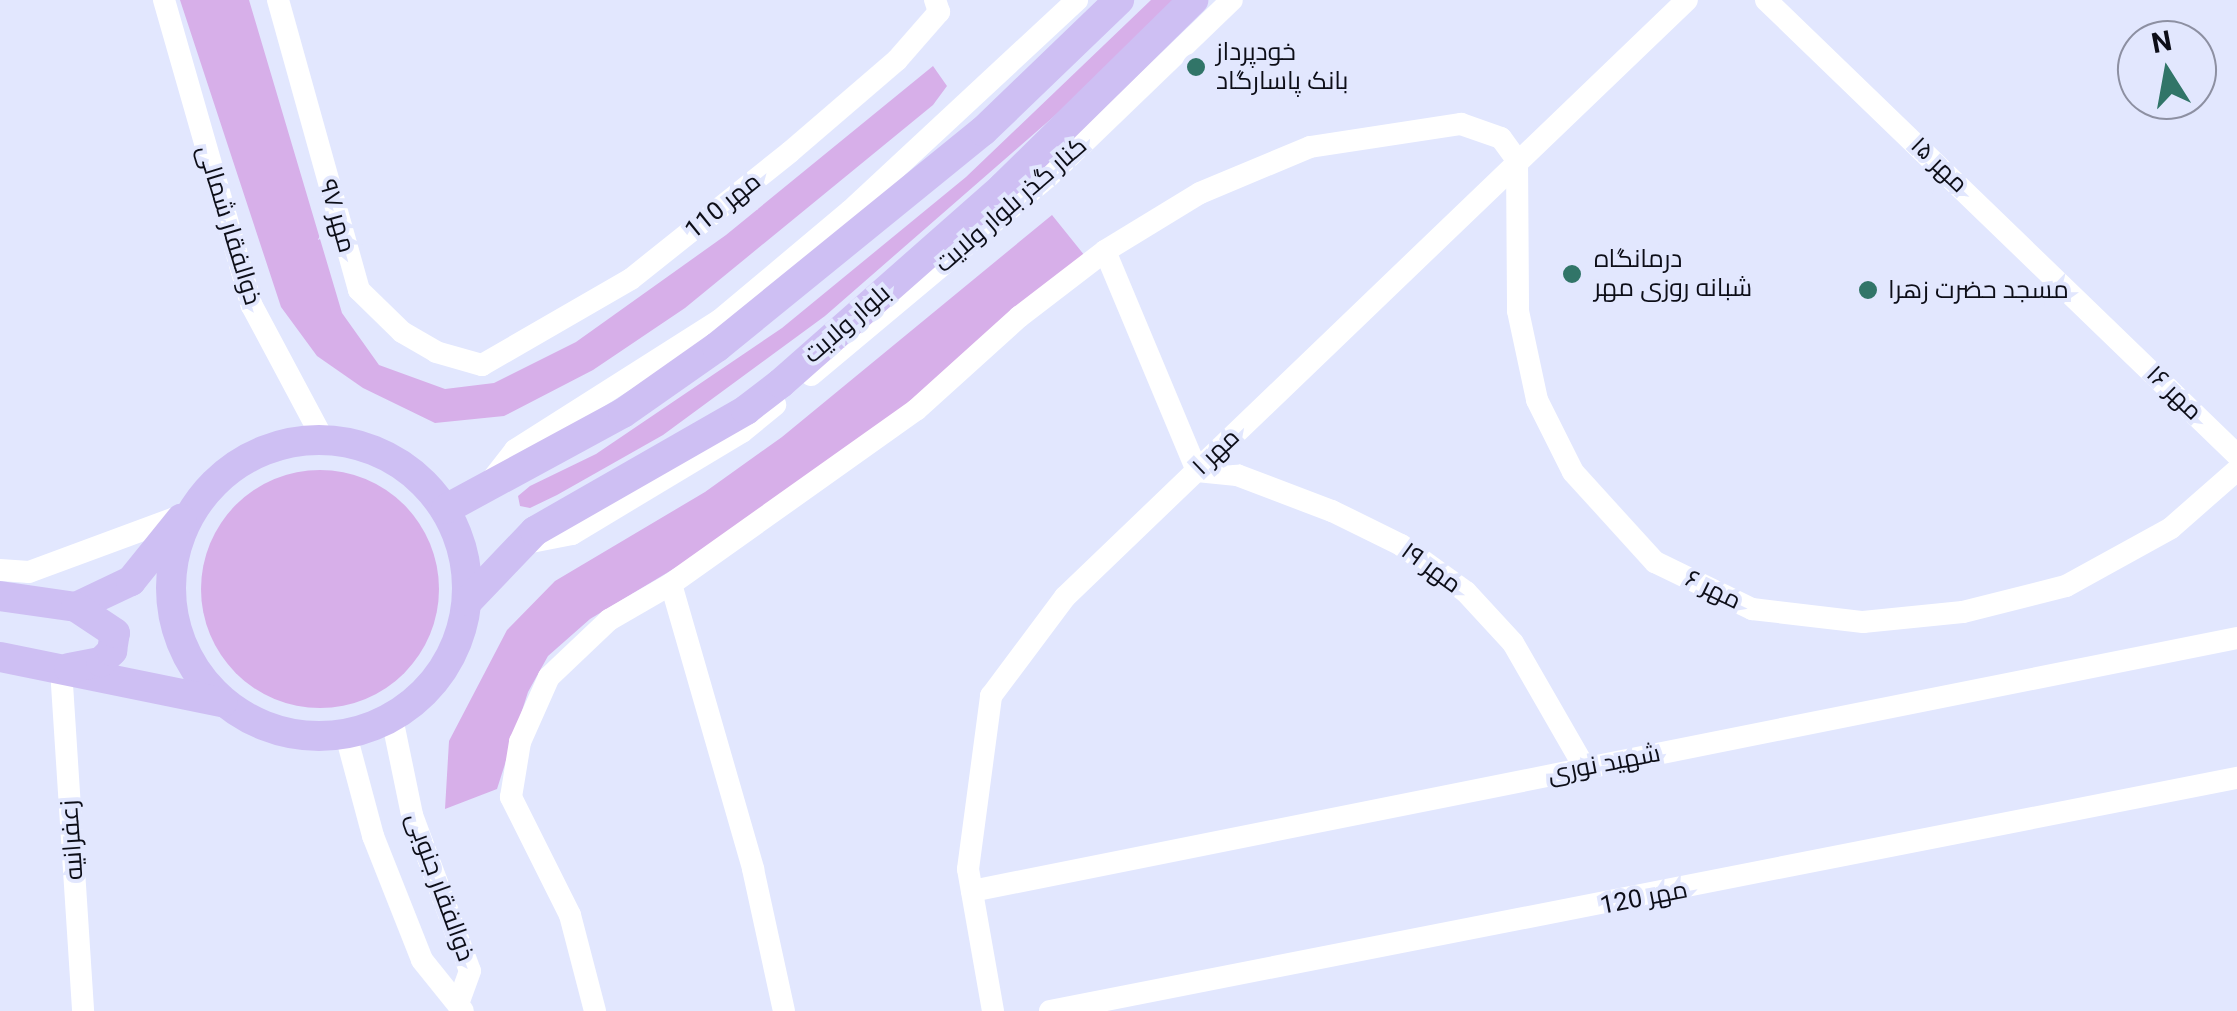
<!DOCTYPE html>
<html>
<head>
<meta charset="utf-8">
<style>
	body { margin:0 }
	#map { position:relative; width:2237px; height:1011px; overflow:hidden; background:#e2e7fe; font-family:Roboto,Cairo,sans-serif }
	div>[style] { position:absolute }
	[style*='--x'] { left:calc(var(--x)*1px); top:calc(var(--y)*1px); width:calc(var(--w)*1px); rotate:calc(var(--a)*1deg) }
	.green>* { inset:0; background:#d7afe9 }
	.round { border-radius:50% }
	.minor>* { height:22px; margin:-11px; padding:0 11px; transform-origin:11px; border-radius:11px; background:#fff }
	.major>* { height:30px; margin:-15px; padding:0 15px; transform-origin:15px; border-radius:15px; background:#cebff3 }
	.major>.ring { margin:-15px; padding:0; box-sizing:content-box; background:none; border:30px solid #cebff3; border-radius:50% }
	.dots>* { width:28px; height:28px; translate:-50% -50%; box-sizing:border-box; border:5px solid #e2e7fe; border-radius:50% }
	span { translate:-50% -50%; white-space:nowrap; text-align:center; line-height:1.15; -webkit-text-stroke:8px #e2e7fe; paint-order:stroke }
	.poi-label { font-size:25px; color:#0d0e18 }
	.left { translate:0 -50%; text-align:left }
	.street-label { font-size:25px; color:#0d0e18 }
	.north { position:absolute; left:2117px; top:20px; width:100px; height:100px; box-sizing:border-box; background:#e2e7fe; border:2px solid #8d90a2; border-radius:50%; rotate:349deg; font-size:28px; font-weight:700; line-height:40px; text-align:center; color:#0d0e18 }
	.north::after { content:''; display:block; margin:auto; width:35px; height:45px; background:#317568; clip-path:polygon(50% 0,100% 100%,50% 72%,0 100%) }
</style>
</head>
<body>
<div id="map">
	<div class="green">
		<i style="clip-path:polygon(180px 0,249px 0,342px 313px,379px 365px,445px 389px,494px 383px,576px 342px,726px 235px,933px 66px,947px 86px,933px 105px,685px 308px,593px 370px,504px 416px,435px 423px,363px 388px,317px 356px,281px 307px)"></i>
		<i style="clip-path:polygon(1151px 0,1177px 0,1075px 98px,825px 316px,663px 435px,557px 495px,530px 508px,520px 506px,518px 496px,530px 486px,596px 454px,782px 328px,966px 177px)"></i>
		<i style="clip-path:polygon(1052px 215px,1085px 256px,890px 419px,715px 544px,590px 619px,548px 656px,528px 692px,497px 789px,445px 809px,449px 741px,507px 630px,555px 581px,705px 492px,782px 437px)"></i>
		<i class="round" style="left:201px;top:470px;width:238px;height:238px"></i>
	</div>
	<div class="minor">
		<i style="--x:164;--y:0;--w:318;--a:74"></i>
		<i style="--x:252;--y:306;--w:151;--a:61.9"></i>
		<i style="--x:278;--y:0;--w:301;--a:74.4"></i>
		<i style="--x:359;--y:290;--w:60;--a:44.3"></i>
		<i style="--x:402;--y:332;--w:39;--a:30"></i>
		<i style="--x:436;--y:352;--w:48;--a:15.8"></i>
		<i style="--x:482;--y:365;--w:172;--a:-30"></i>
		<i style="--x:631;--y:279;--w:203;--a:-38.6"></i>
		<i style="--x:790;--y:152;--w:141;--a:-40.7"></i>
		<i style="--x:897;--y:60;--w:64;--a:-48.8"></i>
		<i style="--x:939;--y:12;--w:13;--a:-108"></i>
		<i style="--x:1766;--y:0;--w:655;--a:44.01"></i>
		<i style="--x:1105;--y:251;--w:238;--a:67.3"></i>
		<i style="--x:1197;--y:471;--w:40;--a:5.7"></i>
		<i style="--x:1237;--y:475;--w:102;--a:20.8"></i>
		<i style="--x:1332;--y:511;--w:77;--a:26.2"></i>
		<i style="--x:1401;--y:545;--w:80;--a:35.9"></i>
		<i style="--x:1466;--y:592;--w:69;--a:47.3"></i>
		<i style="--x:1513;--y:643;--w:144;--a:60.1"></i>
		<i style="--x:811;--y:375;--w:309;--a:-39.9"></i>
		<i style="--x:1048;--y:177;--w:255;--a:-43.9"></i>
		<i style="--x:491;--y:481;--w:39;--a:-52"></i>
		<i style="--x:515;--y:450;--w:243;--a:-32.4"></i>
		<i style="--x:720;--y:320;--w:170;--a:-40"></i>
		<i style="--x:850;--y:211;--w:310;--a:-42.9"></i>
		<i style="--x:526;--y:543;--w:47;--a:-11.1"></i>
		<i style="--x:572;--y:534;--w:198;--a:-31"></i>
		<i style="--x:742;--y:432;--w:43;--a:-39.3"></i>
		<i style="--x:0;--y:570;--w:29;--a:4"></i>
		<i style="--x:29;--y:572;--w:164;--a:-20.3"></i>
		<i style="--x:671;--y:584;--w:297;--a:73.9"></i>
		<i style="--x:753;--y:869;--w:145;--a:77.7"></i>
		<i style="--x:61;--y:669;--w:343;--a:86.3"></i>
		<i style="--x:392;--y:718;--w:99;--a:78.3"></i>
		<i style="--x:412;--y:815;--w:166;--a:69.6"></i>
		<i style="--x:470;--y:971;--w:33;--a:110"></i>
		<i style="--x:346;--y:735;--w:105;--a:75"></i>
		<i style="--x:373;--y:836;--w:133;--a:68.4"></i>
		<i style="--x:422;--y:960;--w:65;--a:51.2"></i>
		<i style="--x:972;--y:891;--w:1290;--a:-11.31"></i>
		<i style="--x:595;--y:1011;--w:99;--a:-104.6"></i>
		<i style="--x:570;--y:915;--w:132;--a:-116.6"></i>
		<i style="--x:511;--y:797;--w:56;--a:-80.7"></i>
		<i style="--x:520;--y:742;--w:71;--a:-66"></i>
		<i style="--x:549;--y:677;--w:83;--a:-43.5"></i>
		<i style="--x:609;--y:620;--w:72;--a:-30.1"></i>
		<i style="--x:671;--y:584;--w:301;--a:-35.4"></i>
		<i style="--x:916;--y:410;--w:139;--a:-42.1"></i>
		<i style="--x:1019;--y:317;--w:108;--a:-37.5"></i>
		<i style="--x:1105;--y:251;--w:111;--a:-31.4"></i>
		<i style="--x:1200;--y:193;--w:119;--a:-22.7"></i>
		<i style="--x:1310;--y:147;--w:153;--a:-8.7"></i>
		<i style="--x:1461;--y:124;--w:42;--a:19.3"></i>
		<i style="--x:1501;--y:138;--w:27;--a:54"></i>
		<i style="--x:1517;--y:160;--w:151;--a:89.6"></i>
		<i style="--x:1518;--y:311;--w:91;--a:77.9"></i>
		<i style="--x:1537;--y:400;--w:80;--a:63.4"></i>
		<i style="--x:1573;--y:472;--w:122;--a:47.7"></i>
		<i style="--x:1655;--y:562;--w:108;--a:25.9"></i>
		<i style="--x:1752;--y:609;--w:112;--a:6.7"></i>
		<i style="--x:1863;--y:622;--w:100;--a:-5.7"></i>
		<i style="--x:1963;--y:612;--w:106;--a:-14.2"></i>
		<i style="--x:2066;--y:586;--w:120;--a:-28.9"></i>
		<i style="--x:2171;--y:528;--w:88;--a:-41.3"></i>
		<i style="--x:993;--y:1011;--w:144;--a:-100"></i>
		<i style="--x:968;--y:869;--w:175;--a:-82.4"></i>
		<i style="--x:991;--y:696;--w:124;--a:-53.2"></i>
		<i style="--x:1065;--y:597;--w:862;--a:-43.83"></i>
		<i style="--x:1050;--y:1011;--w:1210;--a:-11.11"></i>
	</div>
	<div class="major">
		<i class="ring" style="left:171px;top:440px;width:266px;height:266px"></i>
		<i style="--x:446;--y:509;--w:201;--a:-28.5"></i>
		<i style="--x:623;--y:413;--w:115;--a:-35.1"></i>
		<i style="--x:717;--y:347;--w:343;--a:-39.1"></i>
		<i style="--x:983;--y:131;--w:189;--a:-43.9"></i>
		<i style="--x:0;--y:596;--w:77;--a:8.2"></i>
		<i style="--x:76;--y:607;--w:61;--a:-25.3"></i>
		<i style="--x:131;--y:581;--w:80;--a:-51.1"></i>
		<i style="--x:468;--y:601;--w:97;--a:-46.3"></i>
		<i style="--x:535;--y:531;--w:243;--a:-29.8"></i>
		<i style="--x:746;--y:410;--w:44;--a:-37.6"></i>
		<i style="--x:781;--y:383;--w:296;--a:-41.4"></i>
		<i style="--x:1003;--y:187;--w:267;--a:-44.5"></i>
		<i style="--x:0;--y:657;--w:227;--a:11.5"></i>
		<i style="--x:69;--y:668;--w:33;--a:-11"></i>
		<i style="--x:101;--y:662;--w:16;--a:-45"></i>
		<i style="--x:112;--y:651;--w:18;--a:-81"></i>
		<i style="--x:115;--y:633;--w:47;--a:-146.3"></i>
	</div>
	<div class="dots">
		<i style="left:1196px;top:67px;background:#317568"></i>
		<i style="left:1572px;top:274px;background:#317568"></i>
		<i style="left:1868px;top:290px;background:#317568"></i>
	</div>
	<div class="poi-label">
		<span class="left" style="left:1216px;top:67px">خودپرداز<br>بانک پاسارگاد</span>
		<span class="left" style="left:1594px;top:274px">درمانگاه<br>شبانه روزی مهر</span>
		<span class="left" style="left:1888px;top:290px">مسجد حضرت زهرا</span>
	</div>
	<div class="street-label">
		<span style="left:1939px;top:165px;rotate:44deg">مهر ۱۵</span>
		<span style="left:1011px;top:205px;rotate:-41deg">کنار گذر بلوار ولایت</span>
		<span style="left:723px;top:206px;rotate:-39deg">مهر 110</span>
		<span style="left:337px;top:216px;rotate:74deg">مهر ۹۷</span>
		<span style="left:229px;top:225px;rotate:73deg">ذوالفقار شمالی</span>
		<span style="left:847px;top:324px;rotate:-41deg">بلوار ولایت</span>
		<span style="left:2174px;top:393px;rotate:44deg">مهر ۱۶</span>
		<span style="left:1216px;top:452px;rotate:-44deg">مهر ۱</span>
		<span style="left:1431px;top:568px;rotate:36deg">مهر ۱۹</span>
		<span style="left:1713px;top:590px;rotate:26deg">مهر ۶</span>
		<span style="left:1604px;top:764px;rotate:-11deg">شهید نوری</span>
		<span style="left:72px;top:840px;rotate:-94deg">زعفرانیه</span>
		<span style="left:440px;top:887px;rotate:70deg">ذوالفقار جنوبی</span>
		<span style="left:1644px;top:898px;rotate:-11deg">مهر 120</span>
	</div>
	<div class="north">N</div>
</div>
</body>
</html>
